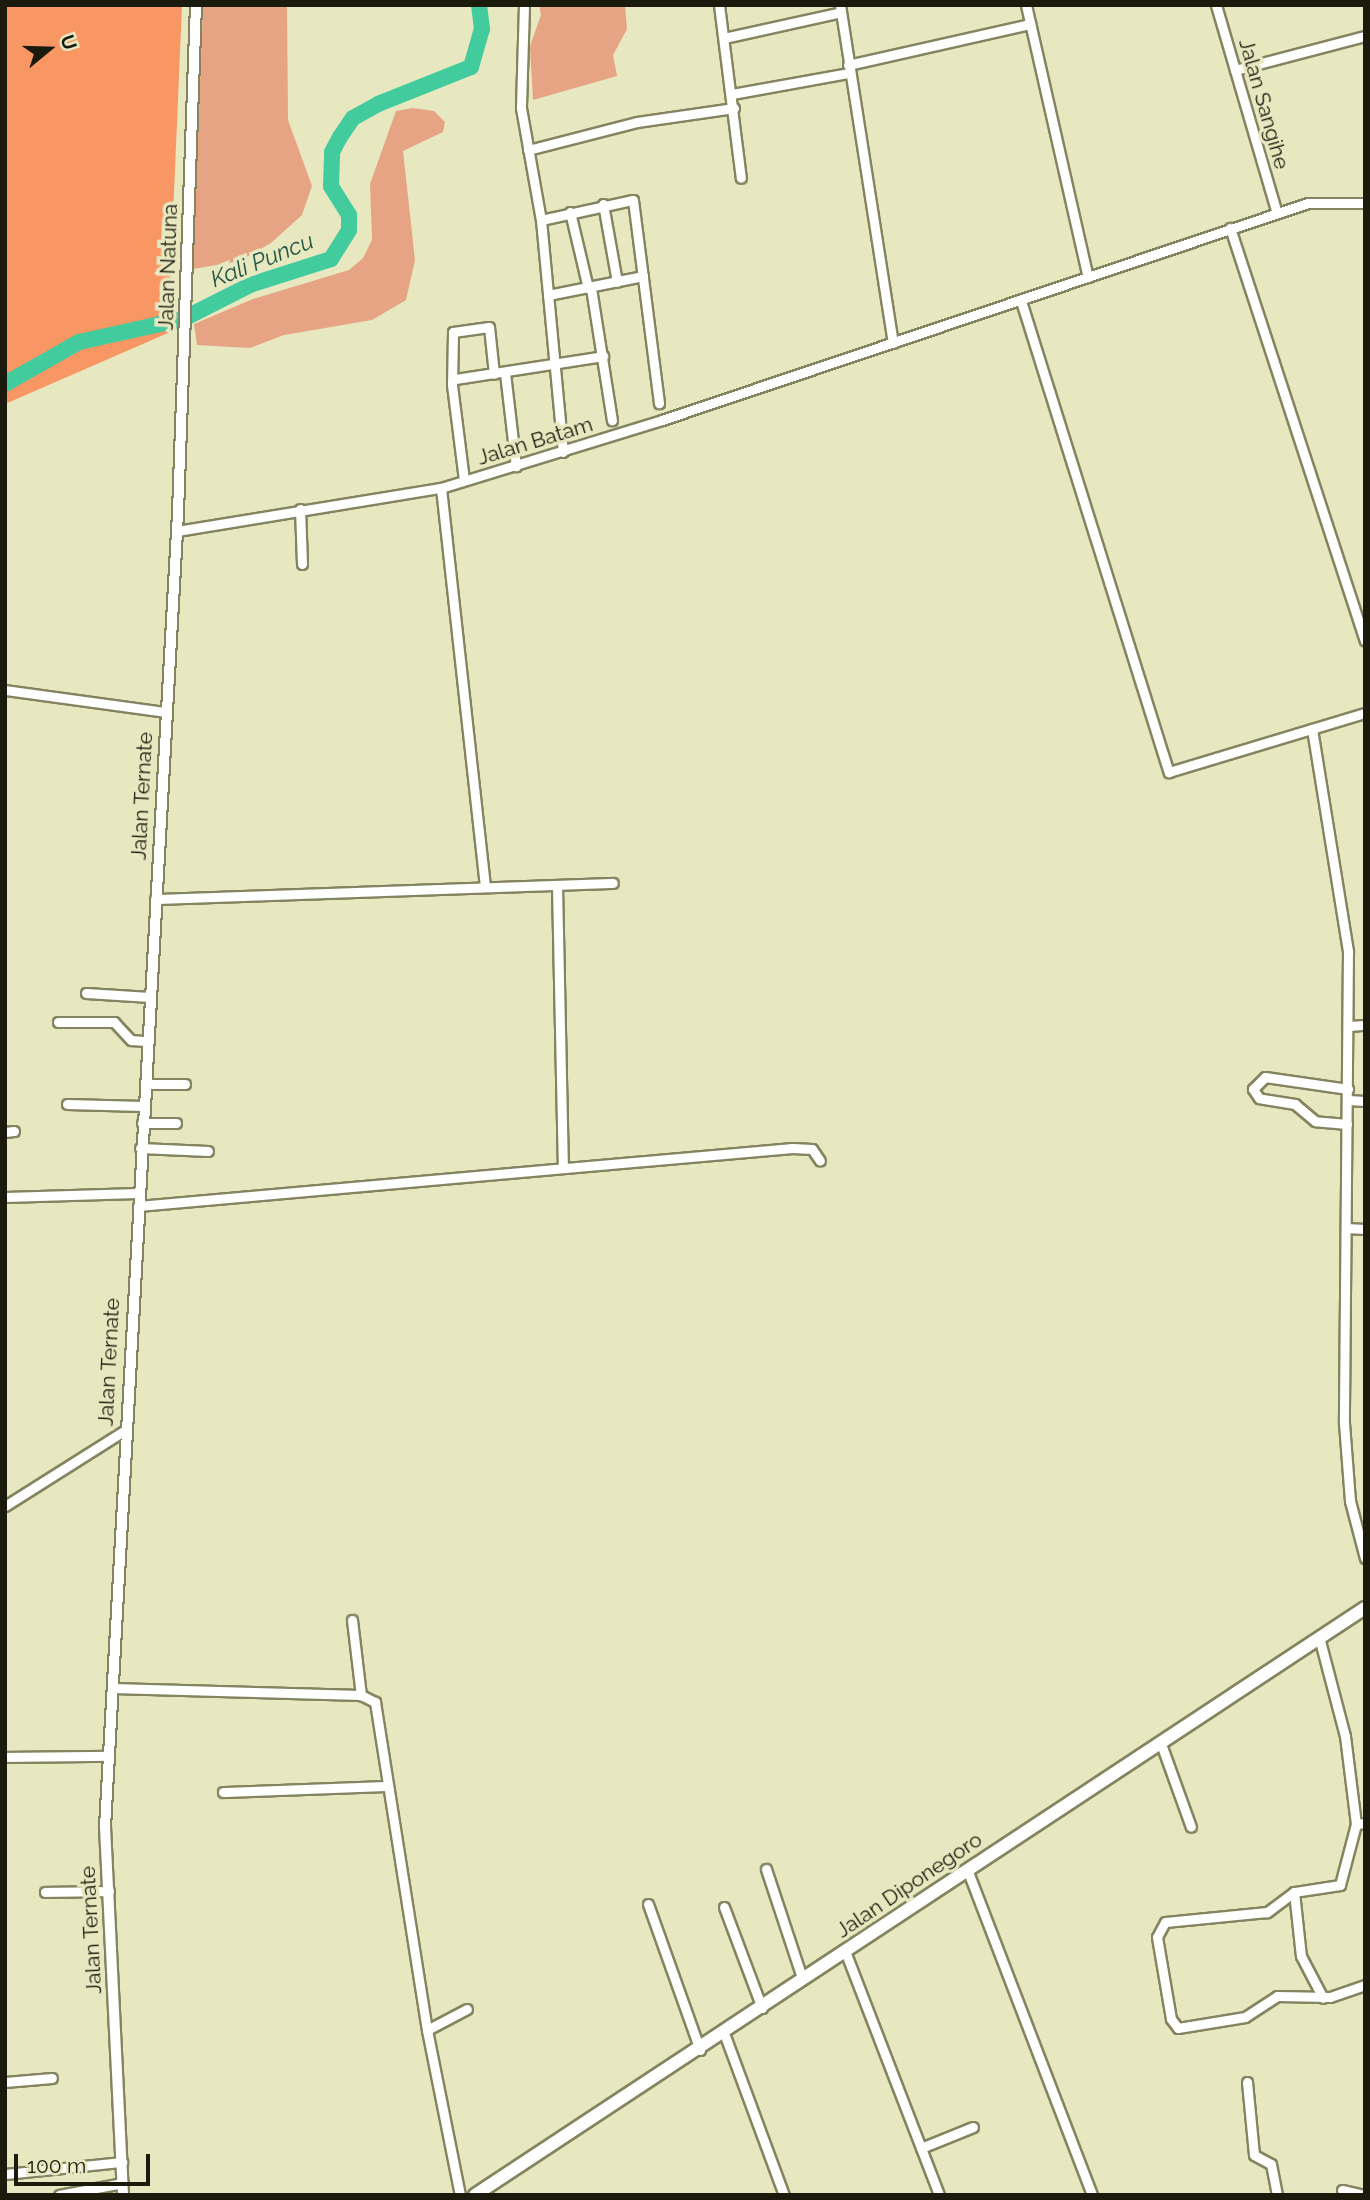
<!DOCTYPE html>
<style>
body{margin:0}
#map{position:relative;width:1370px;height:2200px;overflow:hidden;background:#e7e7c0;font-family:Raleway,sans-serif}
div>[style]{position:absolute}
.green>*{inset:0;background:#e7a484}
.forest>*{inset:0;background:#f89664}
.river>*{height:16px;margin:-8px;padding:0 8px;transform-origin:8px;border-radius:8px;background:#42cc9e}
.roads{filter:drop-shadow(2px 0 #848460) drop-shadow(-2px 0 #848460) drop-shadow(0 2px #848460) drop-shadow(0 -2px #848460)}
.minor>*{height:9px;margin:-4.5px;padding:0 4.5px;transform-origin:4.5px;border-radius:4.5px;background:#fff}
.tertiary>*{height:10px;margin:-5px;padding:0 5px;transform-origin:5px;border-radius:5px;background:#fff}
.secondary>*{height:12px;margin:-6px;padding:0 6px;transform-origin:6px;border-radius:6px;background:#fff}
span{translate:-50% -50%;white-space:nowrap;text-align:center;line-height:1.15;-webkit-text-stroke:7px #e7e7c0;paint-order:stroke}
.street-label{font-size:21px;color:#1b1b0d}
.water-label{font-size:23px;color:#1f5542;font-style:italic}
.frame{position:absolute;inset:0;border:7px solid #1b1b0d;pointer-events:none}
.north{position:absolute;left:14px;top:14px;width:70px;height:70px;-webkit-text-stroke:5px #e7e7c0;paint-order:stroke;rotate:71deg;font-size:19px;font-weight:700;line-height:28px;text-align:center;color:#1b1b0d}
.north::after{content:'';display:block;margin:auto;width:24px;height:32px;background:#1b1b0d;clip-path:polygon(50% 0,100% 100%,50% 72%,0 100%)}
.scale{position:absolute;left:14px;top:2154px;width:136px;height:32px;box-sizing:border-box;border:4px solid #1b1b0d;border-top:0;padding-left:9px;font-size:21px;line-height:24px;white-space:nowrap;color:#1b1b0d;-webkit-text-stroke:5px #e7e7c0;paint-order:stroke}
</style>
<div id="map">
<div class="green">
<i style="clip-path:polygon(203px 5px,287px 5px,288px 120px,312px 186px,302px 215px,271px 243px,240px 261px,193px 269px)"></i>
<i style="clip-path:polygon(539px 5px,625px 5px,627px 29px,613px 55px,617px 76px,533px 100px,530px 46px,541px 15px)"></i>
<i style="clip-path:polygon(413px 108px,434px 111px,445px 122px,443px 132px,403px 151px,415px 260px,406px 300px,372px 320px,284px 335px,250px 348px,197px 345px,194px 324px,253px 299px,349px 270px,363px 258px,372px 240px,370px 184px,396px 111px)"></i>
</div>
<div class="forest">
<i style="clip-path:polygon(5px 5px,182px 5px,168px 333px,5px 404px)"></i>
</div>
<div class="river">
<i style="left:5px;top:384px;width:85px;rotate:-29.6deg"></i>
<i style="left:79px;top:342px;width:107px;rotate:-12.5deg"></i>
<i style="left:183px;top:319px;width:75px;rotate:-26.9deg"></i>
<i style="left:250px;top:285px;width:85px;rotate:-17.8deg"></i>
<i style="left:331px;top:259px;width:34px;rotate:-58deg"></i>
<i style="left:349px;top:230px;width:15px;rotate:-90deg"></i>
<i style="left:349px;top:215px;width:34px;rotate:-122deg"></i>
<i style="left:331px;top:186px;width:34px;rotate:-88deg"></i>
<i style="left:332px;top:152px;width:17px;rotate:-62deg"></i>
<i style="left:340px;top:137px;width:23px;rotate:-56deg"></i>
<i style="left:353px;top:118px;width:29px;rotate:-29deg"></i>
<i style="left:378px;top:104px;width:100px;rotate:-21.7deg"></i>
<i style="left:471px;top:67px;width:40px;rotate:-74deg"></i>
<i style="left:482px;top:29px;width:24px;rotate:-97deg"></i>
</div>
<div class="roads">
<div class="minor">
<i style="left:524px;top:5px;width:103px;rotate:91.7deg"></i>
<i style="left:521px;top:108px;width:114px;rotate:79.9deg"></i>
<i style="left:541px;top:220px;width:233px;rotate:84.6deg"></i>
<i style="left:719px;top:5px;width:174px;rotate:82.8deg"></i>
<i style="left:840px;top:5px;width:342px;rotate:81.1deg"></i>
<i style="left:1026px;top:5px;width:279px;rotate:77.2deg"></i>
<i style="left:1216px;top:5px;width:217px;rotate:73.7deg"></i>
<i style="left:724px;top:38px;width:120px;rotate:-12.5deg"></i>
<i style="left:848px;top:65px;width:187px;rotate:-12.7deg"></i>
<i style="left:1235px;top:70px;width:134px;rotate:-14.7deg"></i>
<i style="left:732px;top:94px;width:119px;rotate:-10.2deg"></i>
<i style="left:528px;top:150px;width:113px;rotate:-14.4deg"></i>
<i style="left:637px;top:122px;width:98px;rotate:-8.2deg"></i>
<i style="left:603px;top:204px;width:79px;rotate:79.8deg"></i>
<i style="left:570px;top:212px;width:78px;rotate:76.7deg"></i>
<i style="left:541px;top:220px;width:94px;rotate:-12.3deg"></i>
<i style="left:633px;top:200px;width:205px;rotate:82.7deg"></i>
<i style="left:1230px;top:228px;width:434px;rotate:71.9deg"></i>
<i style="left:591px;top:288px;width:134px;rotate:81deg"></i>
<i style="left:548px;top:295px;width:97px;rotate:-11.3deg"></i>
<i style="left:1021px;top:301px;width:494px;rotate:72.6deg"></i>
<i style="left:1169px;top:772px;width:205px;rotate:-16.8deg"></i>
<i style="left:505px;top:373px;width:94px;rotate:83.3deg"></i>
<i style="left:455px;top:379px;width:150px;rotate:-8.8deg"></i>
<i style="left:464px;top:480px;width:96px;rotate:-97.2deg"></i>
<i style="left:452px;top:385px;width:53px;rotate:-88.9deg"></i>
<i style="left:453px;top:332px;width:36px;rotate:-8deg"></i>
<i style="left:489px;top:327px;width:47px;rotate:83.9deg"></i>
<i style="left:441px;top:488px;width:400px;rotate:83.7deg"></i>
<i style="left:300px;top:509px;width:55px;rotate:87.9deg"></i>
<i style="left:177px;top:531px;width:267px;rotate:-9.3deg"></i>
<i style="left:441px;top:488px;width:231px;rotate:-17.1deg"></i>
<i style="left:662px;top:420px;width:681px;rotate:-18.57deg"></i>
<i style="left:1308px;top:203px;width:57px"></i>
<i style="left:5px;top:690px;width:162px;rotate:7.8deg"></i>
<i style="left:1312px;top:729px;width:225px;rotate:80.8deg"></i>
<i style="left:1348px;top:951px;width:472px;rotate:90.5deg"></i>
<i style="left:1344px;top:1423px;width:78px;rotate:85.6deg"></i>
<i style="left:1350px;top:1501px;width:59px;rotate:75.3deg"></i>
<i style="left:557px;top:886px;width:282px;rotate:88.8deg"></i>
<i style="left:155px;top:899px;width:458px;rotate:-2deg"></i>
<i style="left:86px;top:993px;width:64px;rotate:3.6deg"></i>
<i style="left:58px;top:1022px;width:56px"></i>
<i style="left:114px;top:1022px;width:25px;rotate:47deg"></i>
<i style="left:131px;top:1040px;width:16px;rotate:4deg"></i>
<i style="left:1349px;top:1026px;width:16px;rotate:-4deg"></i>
<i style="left:145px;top:1084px;width:40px"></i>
<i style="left:1348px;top:1100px;width:17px;rotate:3deg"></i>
<i style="left:67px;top:1104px;width:76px;rotate:1.5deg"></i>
<i style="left:142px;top:1123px;width:34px"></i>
<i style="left:1347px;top:1124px;width:32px;rotate:-175deg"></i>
<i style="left:1315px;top:1121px;width:26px;rotate:-140deg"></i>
<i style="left:1295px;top:1104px;width:36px;rotate:-171deg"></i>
<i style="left:1259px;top:1098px;width:11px;rotate:-124deg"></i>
<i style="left:1253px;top:1089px;width:17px;rotate:-45deg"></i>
<i style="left:1265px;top:1077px;width:84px;rotate:8.2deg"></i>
<i style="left:5px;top:1132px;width:9px;rotate:-6deg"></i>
<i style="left:140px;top:1148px;width:68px;rotate:2.5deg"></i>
<i style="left:5px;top:1197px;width:133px;rotate:-1.7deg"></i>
<i style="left:138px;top:1206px;width:657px;rotate:-5.07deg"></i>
<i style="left:792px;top:1148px;width:20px;rotate:3deg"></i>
<i style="left:812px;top:1149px;width:14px;rotate:56deg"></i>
<i style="left:1346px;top:1228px;width:19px;rotate:3deg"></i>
<i style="left:5px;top:1506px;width:142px;rotate:-32.3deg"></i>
<i style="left:352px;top:1620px;width:76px;rotate:83.2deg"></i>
<i style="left:1319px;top:1637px;width:102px;rotate:75.3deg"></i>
<i style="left:1345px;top:1736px;width:89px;rotate:82.9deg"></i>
<i style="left:1356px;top:1824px;width:9px;rotate:-6deg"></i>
<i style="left:112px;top:1688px;width:249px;rotate:1.6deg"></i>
<i style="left:361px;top:1695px;width:16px;rotate:27deg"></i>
<i style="left:375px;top:1702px;width:332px;rotate:81deg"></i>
<i style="left:427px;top:2030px;width:168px;rotate:78.7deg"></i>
<i style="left:1160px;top:1741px;width:91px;rotate:70.2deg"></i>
<i style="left:5px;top:1757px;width:104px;rotate:-0.6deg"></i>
<i style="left:223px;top:1792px;width:165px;rotate:-2.1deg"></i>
<i style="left:1356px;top:1824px;width:63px;rotate:104.7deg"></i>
<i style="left:1340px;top:1885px;width:47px;rotate:171.3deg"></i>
<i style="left:1294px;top:1892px;width:34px;rotate:143deg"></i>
<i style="left:1267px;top:1912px;width:102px;rotate:174.4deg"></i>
<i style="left:1165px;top:1922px;width:17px;rotate:118deg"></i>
<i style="left:1157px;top:1937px;width:83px;rotate:80.3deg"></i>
<i style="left:1171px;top:2019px;width:11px;rotate:52deg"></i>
<i style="left:1178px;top:2028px;width:68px;rotate:-9.3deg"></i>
<i style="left:1245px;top:2017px;width:38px;rotate:-33deg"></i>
<i style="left:1277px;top:1996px;width:53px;rotate:1.1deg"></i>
<i style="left:1330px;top:1997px;width:37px;rotate:-19deg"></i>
<i style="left:766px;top:1869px;width:115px;rotate:71.7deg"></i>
<i style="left:967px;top:1869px;width:349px;rotate:69deg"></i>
<i style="left:45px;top:1892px;width:64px;rotate:-0.9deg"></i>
<i style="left:1294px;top:1892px;width:64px;rotate:83.8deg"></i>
<i style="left:1301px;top:1956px;width:47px;rotate:62.4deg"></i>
<i style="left:648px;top:1904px;width:155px;rotate:70.4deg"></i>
<i style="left:724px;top:1907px;width:108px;rotate:69.4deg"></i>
<i style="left:845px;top:1951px;width:261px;rotate:68.9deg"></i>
<i style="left:427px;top:2030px;width:45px;rotate:-27.7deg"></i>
<i style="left:724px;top:2033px;width:173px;rotate:69.7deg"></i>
<i style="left:5px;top:2082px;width:47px;rotate:-4.9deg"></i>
<i style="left:1247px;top:2082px;width:73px;rotate:84.5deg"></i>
<i style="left:1254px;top:2155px;width:19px;rotate:28deg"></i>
<i style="left:1271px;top:2164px;width:32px;rotate:79deg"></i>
<i style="left:921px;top:2148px;width:56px;rotate:-22deg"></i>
<i style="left:5px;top:2174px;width:118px;rotate:-5.9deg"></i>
<i style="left:1342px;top:2190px;width:22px;rotate:13deg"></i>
<i style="left:59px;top:2195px;width:65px;rotate:-10.6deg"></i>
</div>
<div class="tertiary">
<i style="left:123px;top:2195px;width:368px;rotate:-92.8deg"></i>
<i style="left:105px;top:1827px;width:1317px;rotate:-86.82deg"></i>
<i style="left:178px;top:512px;width:507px;rotate:-87.97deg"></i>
</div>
<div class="secondary">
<i style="left:475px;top:2195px;width:1066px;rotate:-33.41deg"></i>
</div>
</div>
<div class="street-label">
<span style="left:1264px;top:104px;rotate:74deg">Jalan Sangihe</span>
<span style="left:168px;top:267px;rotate:-88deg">Jalan Natuna</span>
<span style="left:535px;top:441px;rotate:-17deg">Jalan Batam</span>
<span style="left:142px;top:796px;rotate:-87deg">Jalan Ternate</span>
<span style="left:109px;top:1362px;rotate:-87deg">Jalan Ternate</span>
<span style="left:909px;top:1885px;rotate:-34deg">Jalan Diponegoro</span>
<span style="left:91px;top:1930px;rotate:-93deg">Jalan Ternate</span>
</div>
<div class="water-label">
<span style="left:262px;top:260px;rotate:-22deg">Kali Puncu</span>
</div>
<div class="frame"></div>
<div class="north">U</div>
<div class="scale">100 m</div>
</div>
